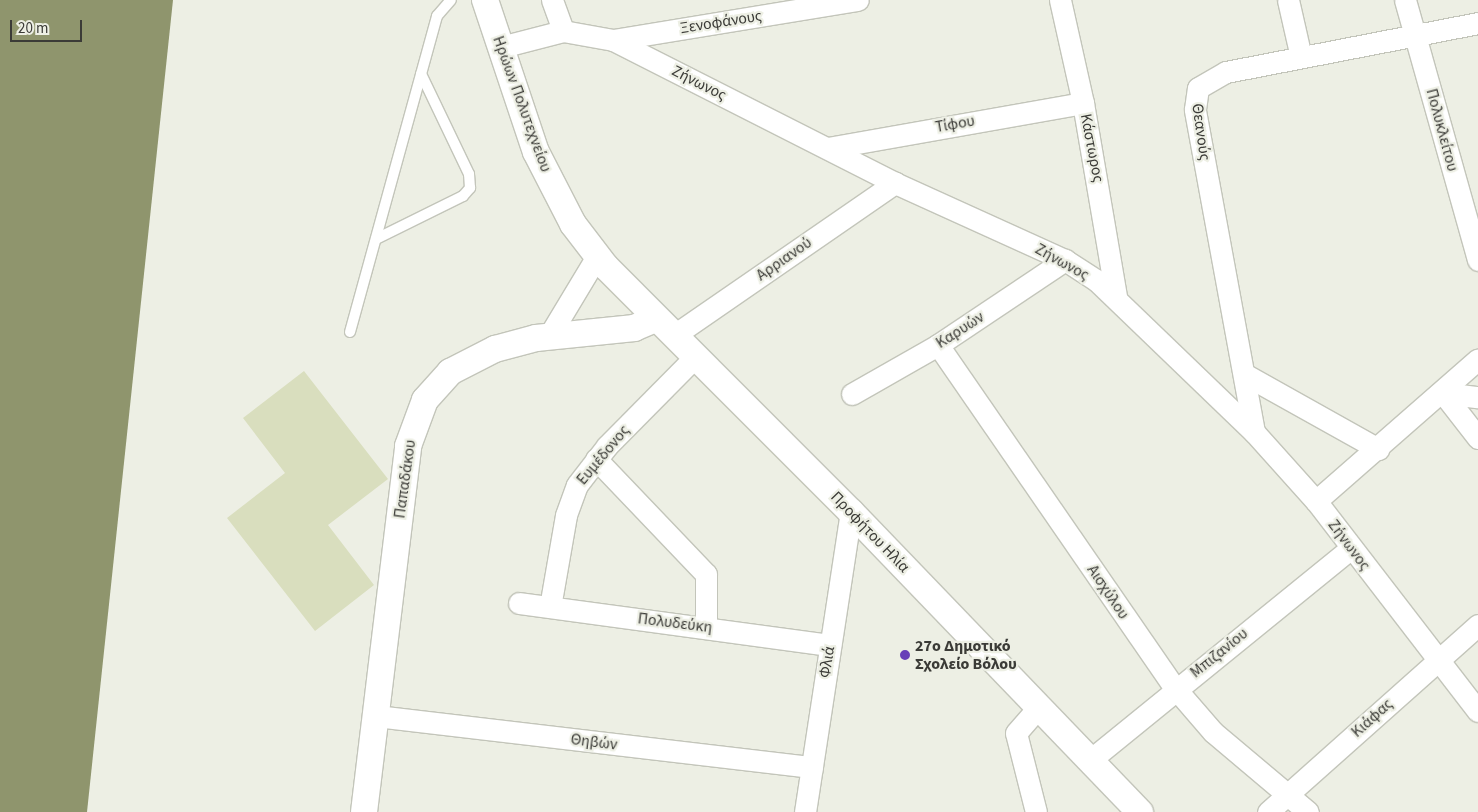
<!DOCTYPE html>
<meta charset="utf-8">
<style>
body{margin:0}
#map{position:relative;width:1478px;height:812px;overflow:hidden;background:#edefe4;font-family:"Source Sans 3",sans-serif}
div>[style]{position:absolute}
.green>*{inset:0;background:#d9debe}
.water>*{inset:0;background:#8f956d}
.roads{filter:drop-shadow(1px 0 #c3c5ba) drop-shadow(-1px 0 #c3c5ba) drop-shadow(0 1px #c3c5ba) drop-shadow(0 -1px #c3c5ba)}
.service>*{height:10px;margin:-5px;padding:0 5px;transform-origin:5px;border-radius:5px;background:#fff}
.minor>*{height:21px;margin:-10.5px;padding:0 10.5px;transform-origin:10.5px;border-radius:10.5px;background:#fff}
.tertiary>*{height:26px;margin:-13px;padding:0 13px;transform-origin:13px;border-radius:13px;background:#fff}
.dots>*{width:14px;height:14px;translate:-50% -50%;box-sizing:border-box;border:2px solid #edefe4;border-radius:50%}
span{translate:-50% -50%;white-space:nowrap;text-align:center;line-height:1.15;-webkit-text-stroke:4.5px #edefe4;paint-order:stroke}
.street-label{font-size:16px;color:#3b3b37}
.poi-label{font-size:16px;color:#3b3b37;font-weight:700}
.left{translate:0 -50%;text-align:left}
.scale{position:absolute;left:10px;top:20px;width:72px;height:22px;box-sizing:border-box;border:2px solid #3b3b37;border-top:0;padding-left:6px;font-size:15px;line-height:18px;white-space:nowrap;color:#3b3b37;-webkit-text-stroke:4px #edefe4;paint-order:stroke}
</style>
<div id="map">
<div class="green">
<i style="clip-path:polygon(304px 371px,388px 479px,328px 525px,374px 585px,315px 631px,227px 518px,285px 473px,243px 418px)"></i>
</div>
<div class="water">
<i style="clip-path:polygon(0 0,173px 0,87px 812px,0 812px)"></i>
</div>
<div class="roads">
<div class="service">
<i style="left:376px;top:239px;width:97px;rotate:-26.3deg"></i>
<i style="left:463px;top:196px;width:11px;rotate:-49deg"></i>
<i style="left:470px;top:188px;width:14px;rotate:-94deg"></i>
<i style="left:469px;top:174px;width:111px;rotate:-115.6deg"></i>
<i style="left:350px;top:332px;width:328px;rotate:-74.6deg"></i>
<i style="left:437px;top:16px;width:21px;rotate:-49deg"></i>
</div>
<div class="minor">
<i style="left:552px;top:0;width:33px;rotate:70deg"></i>
<i style="left:1060px;top:0;width:106px;rotate:77.4deg"></i>
<i style="left:1083px;top:103px;width:197px;rotate:80.3deg"></i>
<i style="left:1288px;top:0;width:58px;rotate:77.2deg"></i>
<i style="left:1405px;top:0;width:270px;rotate:74.3deg"></i>
<i style="left:613px;top:40px;width:248px;rotate:-9.3deg"></i>
<i style="left:501px;top:47px;width:64px;rotate:-14.5deg"></i>
<i style="left:563px;top:31px;width:51px;rotate:10.2deg"></i>
<i style="left:613px;top:40px;width:316px;rotate:26.9deg"></i>
<i style="left:895px;top:183px;width:187px;rotate:24.4deg"></i>
<i style="left:1065px;top:260px;width:37px;rotate:33deg"></i>
<i style="left:1096px;top:280px;width:219px;rotate:43.9deg"></i>
<i style="left:1254px;top:432px;width:93px;rotate:48.1deg"></i>
<i style="left:1316px;top:501px;width:265px;rotate:52.4deg"></i>
<i style="left:828px;top:148px;width:259px;rotate:-10deg"></i>
<i style="left:549px;top:336px;width:93px;rotate:-59deg"></i>
<i style="left:673px;top:336px;width:270px;rotate:-34.6deg"></i>
<i style="left:938px;top:345px;width:417px;rotate:55.4deg"></i>
<i style="left:1175px;top:688px;width:58px;rotate:49.2deg"></i>
<i style="left:1213px;top:732px;width:124px;rotate:40.1deg"></i>
<i style="left:1244px;top:374px;width:154px;rotate:29.2deg"></i>
<i style="left:1443px;top:393px;width:57px;rotate:52.1deg"></i>
<i style="left:1443px;top:393px;width:35px;rotate:7deg"></i>
<i style="left:852px;top:394px;width:99px;rotate:-29.7deg"></i>
<i style="left:938px;top:345px;width:153px;rotate:-33.8deg"></i>
<i style="left:1254px;top:432px;width:328px;rotate:-100.4deg"></i>
<i style="left:1195px;top:109px;width:21px;rotate:-82deg"></i>
<i style="left:1198px;top:88px;width:32px;rotate:-30deg"></i>
<i style="left:1226px;top:72px;width:257px;rotate:-11deg"></i>
<i style="left:596px;top:459px;width:159px;rotate:46.3deg"></i>
<i style="left:706px;top:574px;width:52px;rotate:90deg"></i>
<i style="left:1316px;top:501px;width:215px;rotate:-41.2deg"></i>
<i style="left:519px;top:603px;width:314px;rotate:7.7deg"></i>
<i style="left:550px;top:607px;width:93px;rotate:-80.1deg"></i>
<i style="left:566px;top:515px;width:32px;rotate:-70deg"></i>
<i style="left:577px;top:485px;width:49px;rotate:-52.4deg"></i>
<i style="left:607px;top:446px;width:125px;rotate:-45.3deg"></i>
<i style="left:376px;top:716px;width:439px;rotate:6.7deg"></i>
<i style="left:1089px;top:761px;width:338px;rotate:-39.1deg"></i>
<i style="left:805px;top:812px;width:304px;rotate:-81.3deg"></i>
<i style="left:1036px;top:812px;width:81px;rotate:-104.2deg"></i>
<i style="left:1016px;top:733px;width:33px;rotate:-49deg"></i>
<i style="left:1268px;top:812px;width:281px;rotate:-41.7deg"></i>
</div>
<div class="tertiary">
<i style="left:485px;top:0;width:160px;rotate:71.5deg"></i>
<i style="left:536px;top:152px;width:81px;rotate:62.8deg"></i>
<i style="left:573px;top:224px;width:54px;rotate:52.5deg"></i>
<i style="left:606px;top:267px;width:346px;rotate:45deg"></i>
<i style="left:851px;top:512px;width:417px;rotate:46.1deg"></i>
<i style="left:364px;top:812px;width:369px;rotate:-83.1deg"></i>
<i style="left:408px;top:446px;width:49px;rotate:-69.7deg"></i>
<i style="left:425px;top:400px;width:38px;rotate:-48deg"></i>
<i style="left:450px;top:372px;width:51px;rotate:-27.1deg"></i>
<i style="left:495px;top:349px;width:42px;rotate:-15deg"></i>
<i style="left:536px;top:338px;width:99px;rotate:-5.8deg"></i>
<i style="left:634px;top:328px;width:23px;rotate:-23deg"></i>
</div>
</div>
<div class="dots">
<i style="left:905px;top:655px;background:#683fb7"></i>
</div>
<div class="street-label">
<span style="left:721px;top:22px;rotate:-9deg">Ξενοφάνους</span>
<span style="left:699px;top:83px;rotate:27deg">Ζήνωνος</span>
<span style="left:522px;top:104px;rotate:70deg">Ηρώων Πολυτεχνείου</span>
<span style="left:955px;top:124px;rotate:-10deg">Τίφου</span>
<span style="left:1442px;top:130px;rotate:75deg">Πολυκλείτου</span>
<span style="left:1201px;top:132px;rotate:82deg">Θεανούς</span>
<span style="left:1092px;top:148px;rotate:79deg">Κάστωρος</span>
<span style="left:784px;top:259px;rotate:-35deg">Αρριανού</span>
<span style="left:1062px;top:262px;rotate:29deg">Ζήνωνος</span>
<span style="left:960px;top:330px;rotate:-33deg">Καρυών</span>
<span style="left:603px;top:455px;rotate:-50deg">Ευμέδονος</span>
<span style="left:405px;top:479px;rotate:-82deg">Παπαδάκου</span>
<span style="left:870px;top:532px;rotate:46deg">Προφήτου Ηλία</span>
<span style="left:1349px;top:545px;rotate:53deg">Ζήνωνος</span>
<span style="left:1108px;top:592px;rotate:56deg">Αισχύλου</span>
<span style="left:675px;top:623px;rotate:7deg">Πολυδεύκη</span>
<span style="left:1219px;top:653px;rotate:-39deg">Μπιζανίου</span>
<span style="left:827px;top:662px;rotate:-81deg">Φλιά</span>
<span style="left:1372px;top:718px;rotate:-42deg">Κιάφας</span>
<span style="left:594px;top:742px;rotate:7deg">Θηβών</span>
</div>
<div class="poi-label">
<span class="left" style="left:915px;top:655px">27ο Δημοτικό<br>Σχολείο Βόλου</span>
</div>
<div class="scale">20 m</div>
</div>
